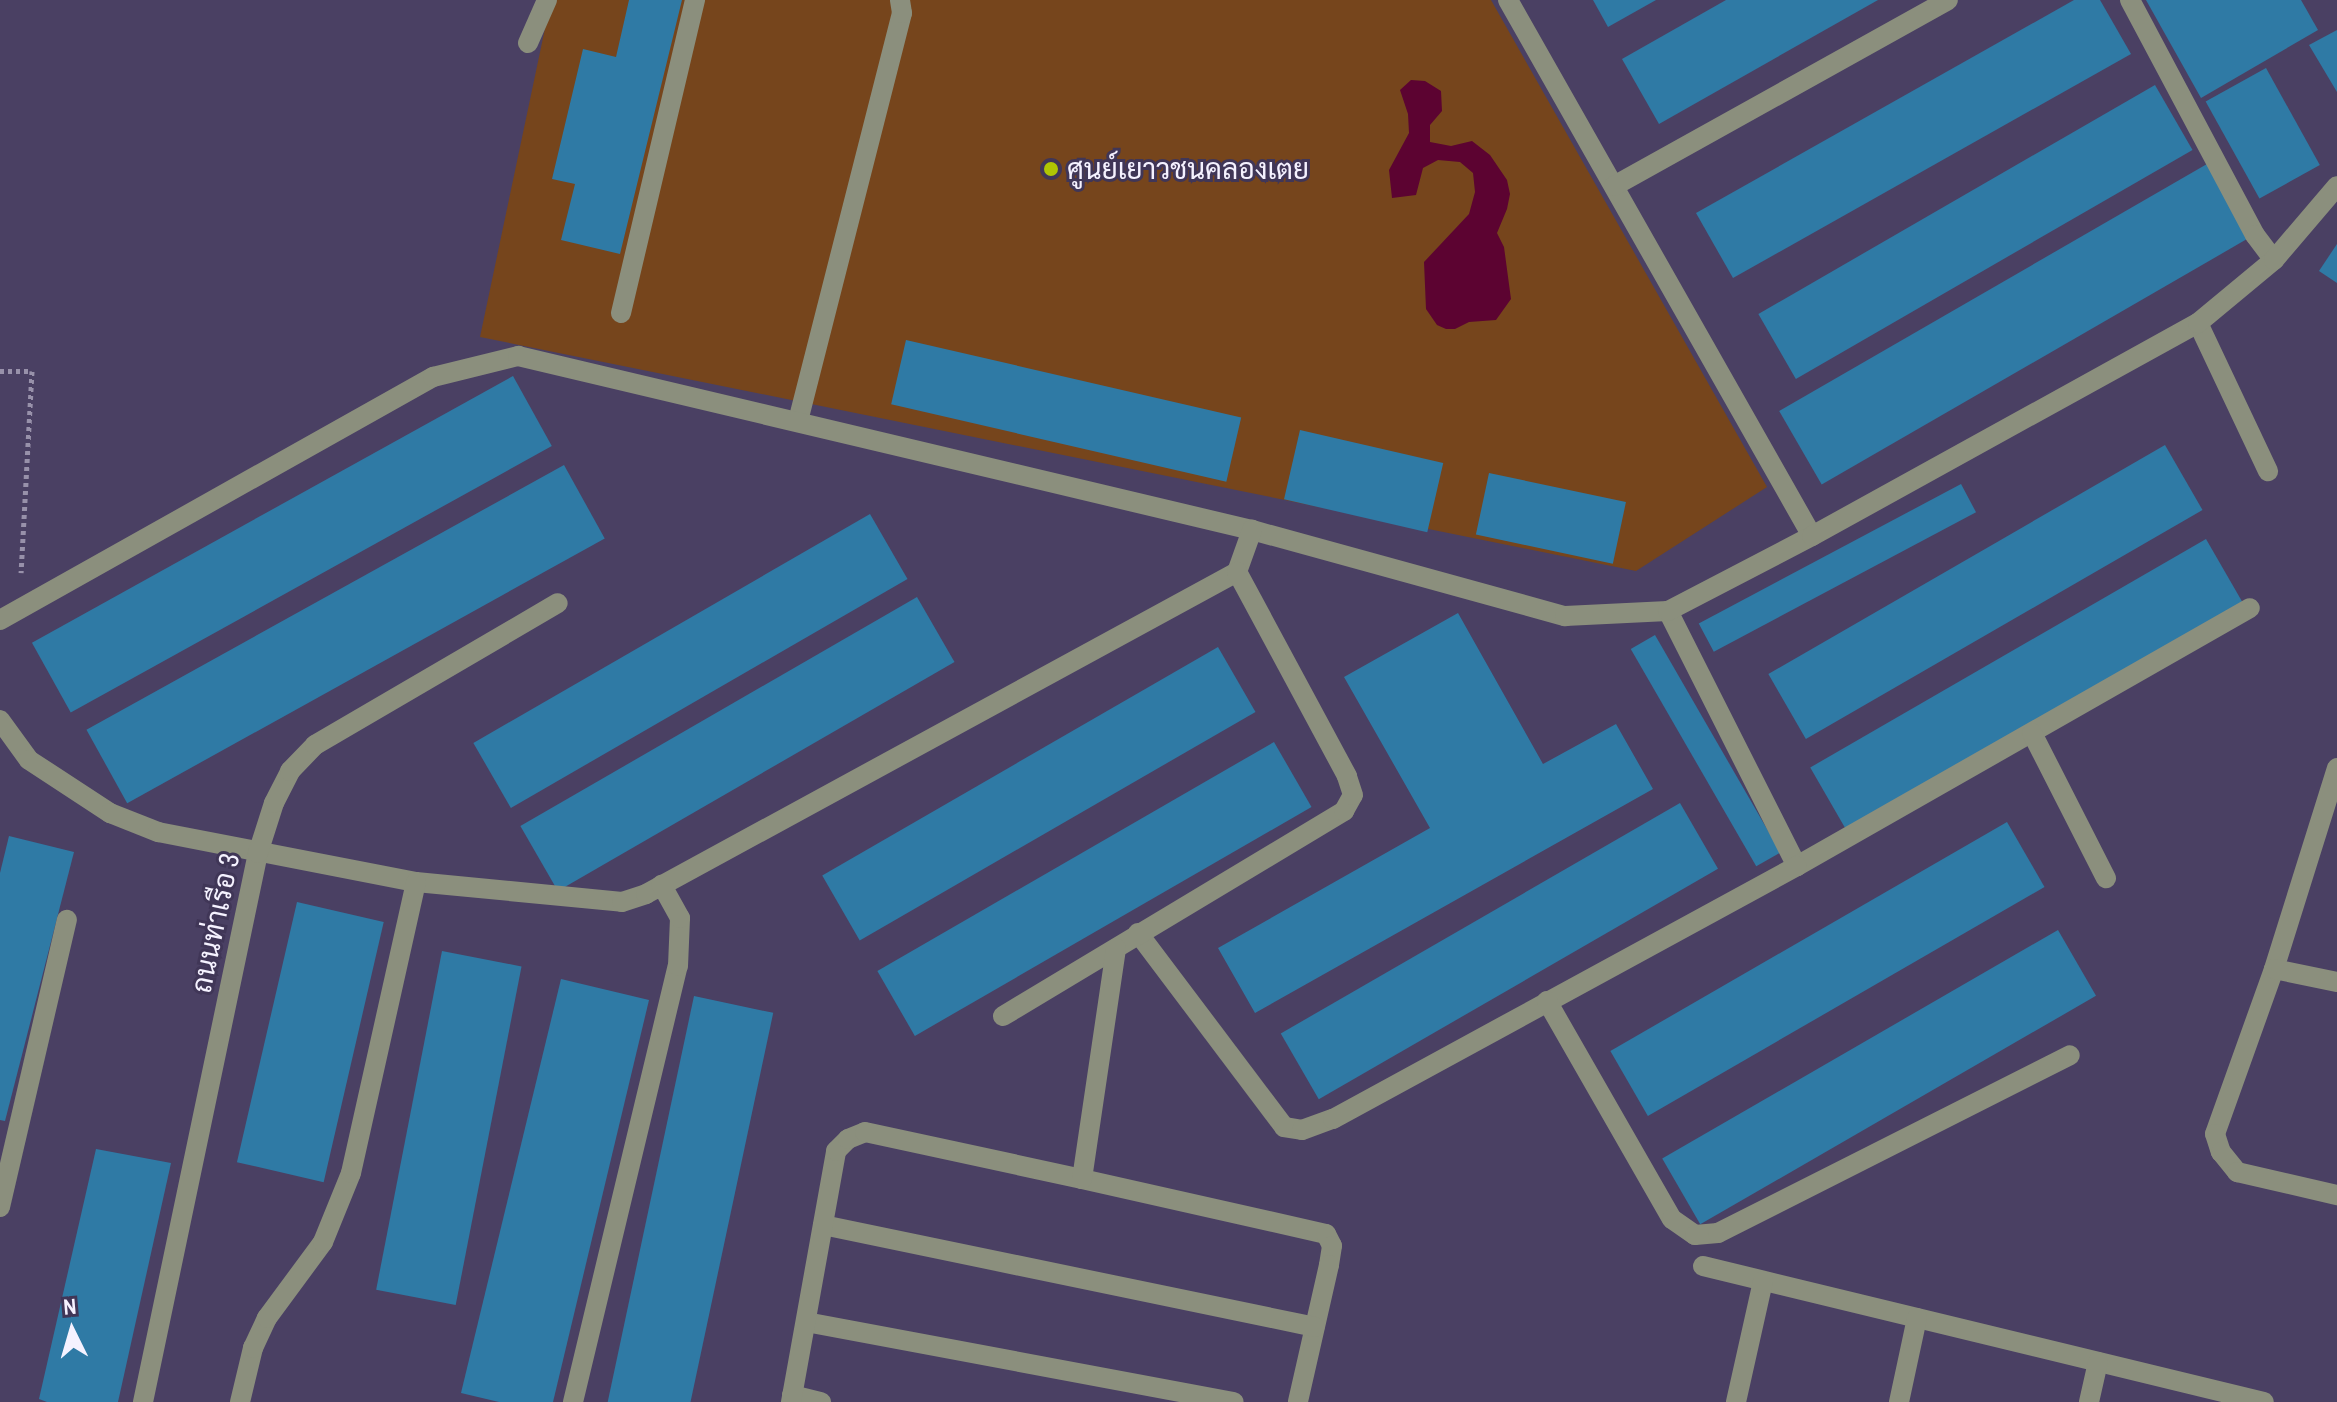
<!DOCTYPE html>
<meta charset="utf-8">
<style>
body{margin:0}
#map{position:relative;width:2337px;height:1402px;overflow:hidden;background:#4a4063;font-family:"Archivo Narrow",Sarabun,sans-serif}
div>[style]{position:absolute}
.green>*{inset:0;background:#76451c}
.water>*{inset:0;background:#5c0331}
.building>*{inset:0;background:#2f7aa5;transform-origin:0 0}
.path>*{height:5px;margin-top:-2.5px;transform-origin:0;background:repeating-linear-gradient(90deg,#9891aa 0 4px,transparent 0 8px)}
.minor>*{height:20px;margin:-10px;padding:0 10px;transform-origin:10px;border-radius:10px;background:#8b8f7d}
.dots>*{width:22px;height:22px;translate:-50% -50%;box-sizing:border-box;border:4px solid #403657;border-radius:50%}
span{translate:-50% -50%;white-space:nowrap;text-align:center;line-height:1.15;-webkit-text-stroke:6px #403657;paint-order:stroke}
.poi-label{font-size:28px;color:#f5f2ff}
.left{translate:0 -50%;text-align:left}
.street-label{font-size:28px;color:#f5f2ff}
.north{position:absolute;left:32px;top:1290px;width:80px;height:80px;-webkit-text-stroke:6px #403657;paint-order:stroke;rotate:355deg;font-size:22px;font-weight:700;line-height:32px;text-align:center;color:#f5f2ff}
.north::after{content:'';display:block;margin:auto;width:28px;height:36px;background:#f5f2ff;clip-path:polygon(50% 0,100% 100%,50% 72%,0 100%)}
</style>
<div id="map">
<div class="green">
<i style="clip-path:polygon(551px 0,1491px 0,1767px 487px,1636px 571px,480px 337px)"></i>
</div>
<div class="water">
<i style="clip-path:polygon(1411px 80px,1425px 81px,1441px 91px,1442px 111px,1430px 125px,1430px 142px,1451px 146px,1472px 141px,1490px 155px,1507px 180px,1510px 194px,1507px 209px,1497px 233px,1504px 247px,1511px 299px,1496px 320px,1469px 322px,1455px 329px,1446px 329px,1437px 325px,1426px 309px,1424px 262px,1469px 214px,1475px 192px,1473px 173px,1460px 162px,1438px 160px,1423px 168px,1416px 195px,1392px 198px,1389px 170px,1409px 133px,1408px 114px,1400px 90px)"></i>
</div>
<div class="building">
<i style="clip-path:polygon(629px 0,682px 0,620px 254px,561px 240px,575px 184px,552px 179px,583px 49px,616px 57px)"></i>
<i style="clip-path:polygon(1593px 0,1656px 0,1608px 27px)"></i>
<i style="clip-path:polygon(1726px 0,1878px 0,1659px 124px,1622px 59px)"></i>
<i style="clip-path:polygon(2074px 0,2100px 0,2131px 54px,1733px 278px,1696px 213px)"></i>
<i style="clip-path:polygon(2146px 0,2301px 0,2318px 30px,2201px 98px)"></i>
<i style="clip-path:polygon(2337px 30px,2337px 92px,2309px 45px)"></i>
<i style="left:2266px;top:68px;width:111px;height:69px;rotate:61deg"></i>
<i style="left:2155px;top:85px;width:75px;height:458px;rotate:60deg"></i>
<i style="left:2207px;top:164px;width:85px;height:494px;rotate:60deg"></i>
<i style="clip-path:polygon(2337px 244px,2337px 283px,2319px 271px)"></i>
<i style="left:906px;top:340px;width:344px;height:66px;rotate:13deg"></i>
<i style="left:513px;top:376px;width:80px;height:550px;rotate:61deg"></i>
<i style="left:1300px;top:430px;width:147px;height:71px;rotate:13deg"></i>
<i style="left:2165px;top:445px;width:75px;height:458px;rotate:60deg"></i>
<i style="left:564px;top:465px;width:84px;height:546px;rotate:61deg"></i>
<i style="left:1489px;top:473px;width:140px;height:63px;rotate:12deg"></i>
<i style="left:1961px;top:484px;width:32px;height:297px;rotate:62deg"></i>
<i style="left:870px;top:514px;width:75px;height:458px;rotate:60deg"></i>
<i style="left:2206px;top:539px;width:75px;height:457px;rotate:60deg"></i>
<i style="left:917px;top:597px;width:75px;height:458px;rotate:60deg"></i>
<i style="clip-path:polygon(1458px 613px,1543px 764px,1616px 724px,1653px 789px,1255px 1013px,1218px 948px,1430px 828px,1344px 677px)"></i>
<i style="left:1655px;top:635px;width:251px;height:28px;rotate:60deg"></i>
<i style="left:1218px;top:647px;width:75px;height:457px;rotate:60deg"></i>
<i style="left:1274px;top:742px;width:75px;height:458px;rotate:60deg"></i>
<i style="left:1680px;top:803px;width:76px;height:461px;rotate:60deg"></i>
<i style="left:2007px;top:822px;width:75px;height:458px;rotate:60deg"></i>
<i style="clip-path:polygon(9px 836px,74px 852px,5px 1121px,0 1120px,0 873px)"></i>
<i style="left:297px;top:902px;width:89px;height:267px;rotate:13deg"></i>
<i style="left:2058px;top:930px;width:76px;height:457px;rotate:60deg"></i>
<i style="left:442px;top:951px;width:81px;height:345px;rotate:11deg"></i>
<i style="clip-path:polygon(561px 979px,649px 1000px,553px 1402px,499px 1402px,461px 1393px)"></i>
<i style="left:694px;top:996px;width:81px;height:416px;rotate:12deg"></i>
<i style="clip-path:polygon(96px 1149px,171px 1163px,118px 1402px,47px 1402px,39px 1399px)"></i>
</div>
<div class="path">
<i style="left:0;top:371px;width:32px"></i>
<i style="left:32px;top:371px;width:202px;rotate:93.1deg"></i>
</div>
<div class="minor">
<i style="left:1508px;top:0;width:616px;rotate:60.44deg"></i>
<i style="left:2130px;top:0;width:266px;rotate:62deg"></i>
<i style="left:2255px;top:235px;width:31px;rotate:53deg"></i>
<i style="left:528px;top:43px;width:47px;rotate:-66.2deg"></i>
<i style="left:1614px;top:186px;width:382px;rotate:-29.1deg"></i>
<i style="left:621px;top:313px;width:322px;rotate:-76.7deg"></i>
<i style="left:2198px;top:323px;width:164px;rotate:64.7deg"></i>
<i style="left:798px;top:421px;width:421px;rotate:-75.7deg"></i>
<i style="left:902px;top:13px;width:13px;rotate:-99deg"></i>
<i style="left:1668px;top:611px;width:286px;rotate:63.2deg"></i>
<i style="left:1797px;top:866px;width:521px;rotate:-29.66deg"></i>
<i style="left:0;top:620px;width:497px;rotate:-29.3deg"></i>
<i style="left:433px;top:377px;width:88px;rotate:-13.9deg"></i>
<i style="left:518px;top:356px;width:754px;rotate:13.34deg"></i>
<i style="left:1252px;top:530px;width:325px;rotate:15.4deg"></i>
<i style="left:1565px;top:616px;width:103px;rotate:-2.8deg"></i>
<i style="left:1668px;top:611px;width:162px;rotate:-27.5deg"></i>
<i style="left:1812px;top:536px;width:441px;rotate:-28.9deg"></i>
<i style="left:2198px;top:323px;width:99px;rotate:-39.7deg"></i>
<i style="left:2274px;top:260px;width:97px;rotate:-49.6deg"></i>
<i style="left:0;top:720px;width:49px;rotate:54.1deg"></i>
<i style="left:29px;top:760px;width:97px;rotate:33.2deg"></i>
<i style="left:110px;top:813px;width:52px;rotate:21.6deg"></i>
<i style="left:158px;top:832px;width:263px;rotate:11deg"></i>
<i style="left:416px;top:882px;width:207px;rotate:5.5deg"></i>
<i style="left:622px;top:902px;width:25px;rotate:-18deg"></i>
<i style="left:646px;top:894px;width:673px;rotate:-28.58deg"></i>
<i style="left:1237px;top:572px;width:45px;rotate:-70.3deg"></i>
<i style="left:2032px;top:733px;width:163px;rotate:63deg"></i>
<i style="left:2337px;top:768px;width:211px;rotate:107.4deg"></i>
<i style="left:2274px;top:969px;width:175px;rotate:109.7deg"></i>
<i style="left:2215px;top:1134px;width:19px;rotate:72deg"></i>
<i style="left:2221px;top:1152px;width:26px;rotate:51deg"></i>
<i style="left:2237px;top:1172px;width:103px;rotate:13deg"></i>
<i style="left:1138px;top:933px;width:243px;rotate:53deg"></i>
<i style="left:1284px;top:1127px;width:18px;rotate:9deg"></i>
<i style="left:1302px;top:1130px;width:33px;rotate:-20deg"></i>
<i style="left:1333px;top:1119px;width:528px;rotate:-28.6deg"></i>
<i style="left:2274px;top:969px;width:64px;rotate:11.7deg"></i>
<i style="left:1547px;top:1001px;width:251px;rotate:60.2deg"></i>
<i style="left:1672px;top:1219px;width:28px;rotate:35deg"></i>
<i style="left:1695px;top:1235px;width:23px;rotate:-5deg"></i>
<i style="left:1718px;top:1233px;width:394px;rotate:-26.8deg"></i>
<i style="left:1003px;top:1016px;width:398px;rotate:-31deg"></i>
<i style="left:1344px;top:811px;width:18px;rotate:-61deg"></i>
<i style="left:1353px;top:795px;width:20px;rotate:-108deg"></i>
<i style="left:1347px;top:776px;width:232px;rotate:-118.3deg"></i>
<i style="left:1082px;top:1179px;width:250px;rotate:12.7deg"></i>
<i style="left:1326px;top:1234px;width:13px;rotate:63deg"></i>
<i style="left:1332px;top:1246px;width:19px;rotate:99deg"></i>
<i style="left:1329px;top:1265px;width:140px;rotate:102.8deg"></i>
<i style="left:0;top:1207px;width:295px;rotate:-76.9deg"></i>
<i style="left:823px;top:1225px;width:502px;rotate:11.71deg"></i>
<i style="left:1703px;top:1266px;width:577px;rotate:13.63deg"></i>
<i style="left:806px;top:1322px;width:435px;rotate:10.6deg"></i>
<i style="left:792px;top:1395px;width:30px;rotate:14deg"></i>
<i style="left:143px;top:1402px;width:561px;rotate:-78.17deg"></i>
<i style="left:258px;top:853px;width:52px;rotate:-72.3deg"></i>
<i style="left:274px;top:803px;width:36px;rotate:-63deg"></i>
<i style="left:290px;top:771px;width:36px;rotate:-46deg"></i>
<i style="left:315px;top:745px;width:281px;rotate:-30.3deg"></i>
<i style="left:240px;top:1402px;width:56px;rotate:-76.5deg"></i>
<i style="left:253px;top:1348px;width:33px;rotate:-65deg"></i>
<i style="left:267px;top:1318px;width:94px;rotate:-53.6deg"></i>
<i style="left:323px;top:1242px;width:74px;rotate:-67.9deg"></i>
<i style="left:351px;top:1173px;width:298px;rotate:-77.4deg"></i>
<i style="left:573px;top:1402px;width:448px;rotate:-76.5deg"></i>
<i style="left:678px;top:966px;width:48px;rotate:-87.6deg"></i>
<i style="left:680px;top:918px;width:38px;rotate:-119deg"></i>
<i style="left:791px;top:1402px;width:255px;rotate:-79.8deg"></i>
<i style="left:836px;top:1151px;width:17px;rotate:-45deg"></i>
<i style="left:848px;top:1139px;width:18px;rotate:-22deg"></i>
<i style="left:865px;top:1132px;width:222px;rotate:12.2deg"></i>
<i style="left:1082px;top:1179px;width:233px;rotate:-81.6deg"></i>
<i style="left:1736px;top:1402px;width:124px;rotate:-77.4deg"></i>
<i style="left:1899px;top:1402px;width:86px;rotate:-77.9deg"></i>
<i style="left:2089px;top:1402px;width:41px;rotate:-77.3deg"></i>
</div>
<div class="dots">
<i style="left:1051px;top:169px;background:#b0c503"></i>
</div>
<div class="poi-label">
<span class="left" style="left:1067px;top:169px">ศูนย์เยาวชนคลองเตย</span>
</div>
<div class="street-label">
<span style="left:215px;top:923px;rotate:-78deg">ถนนท่าเรือ 3</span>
</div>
<div class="north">N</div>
</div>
